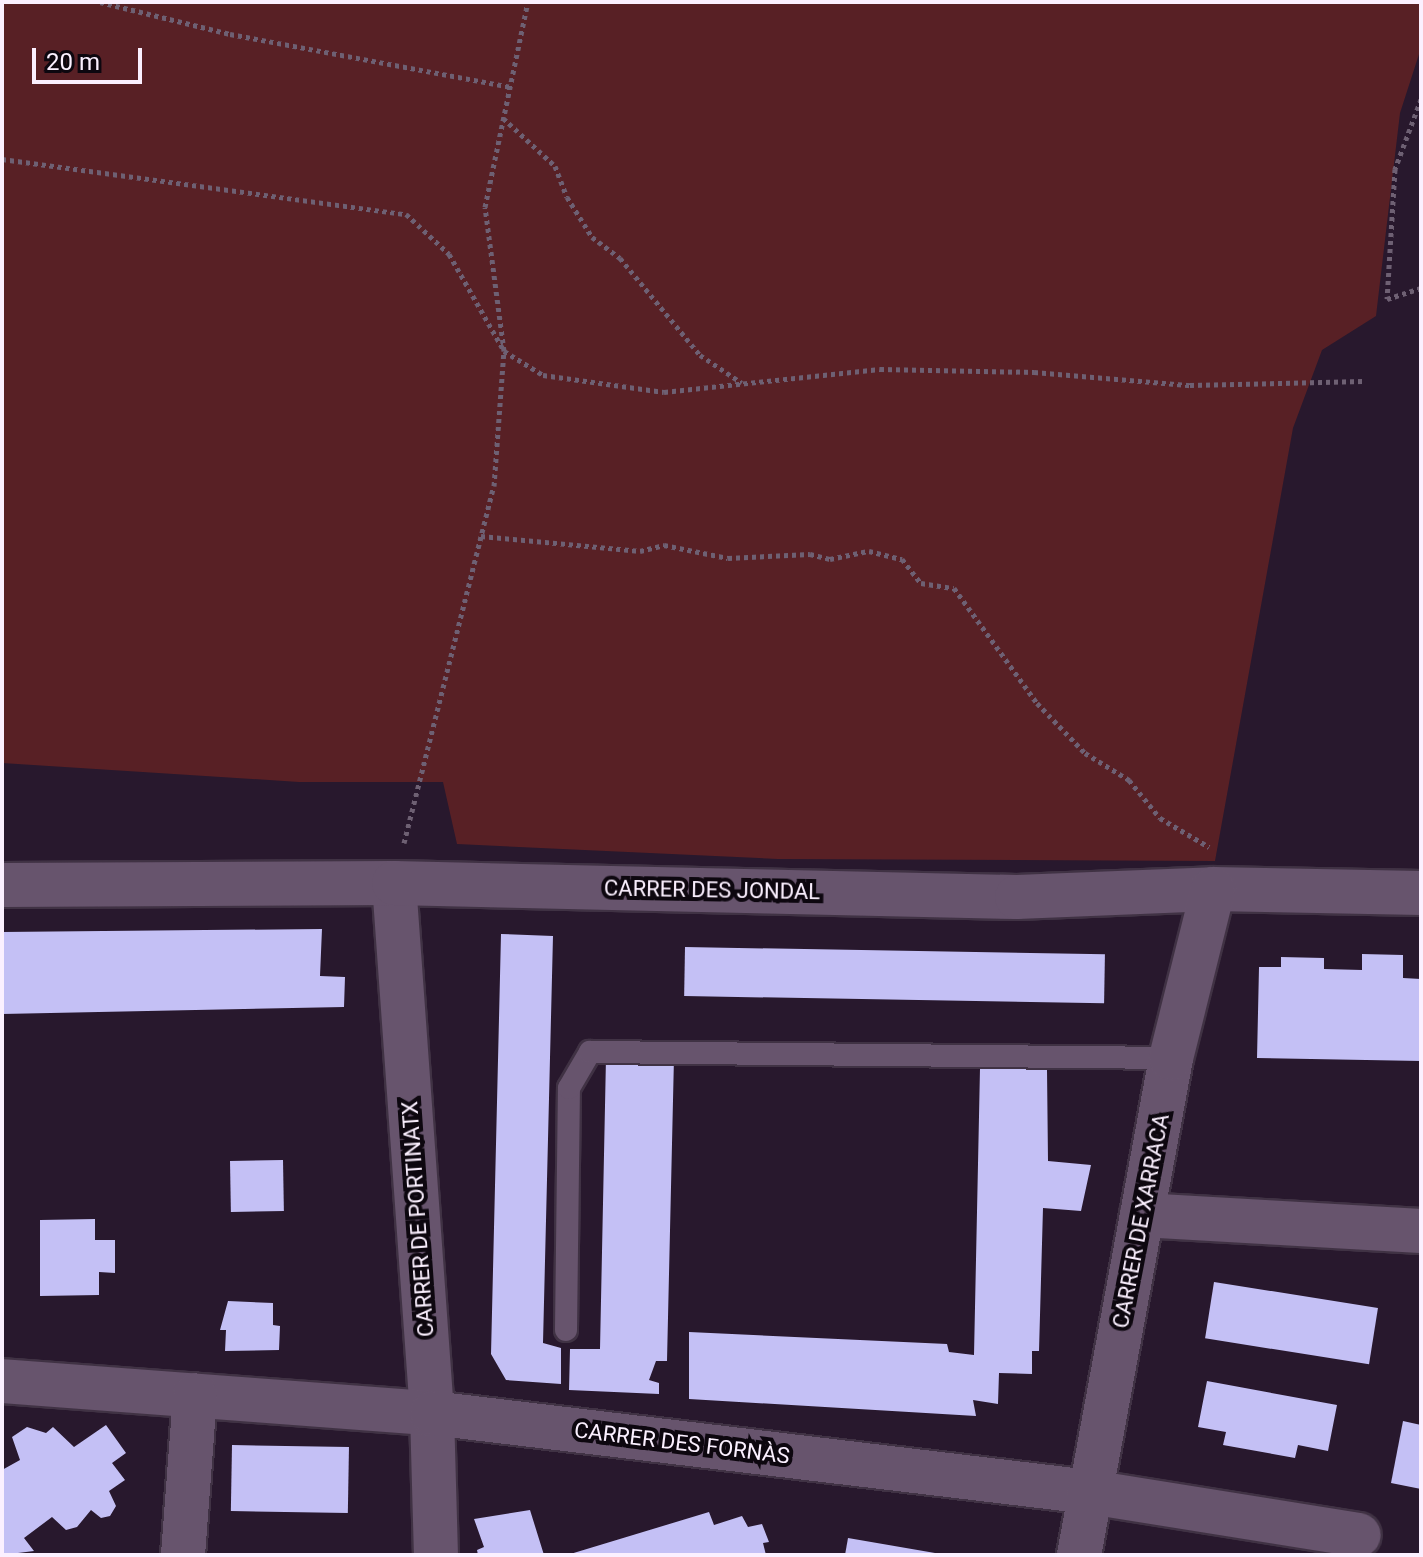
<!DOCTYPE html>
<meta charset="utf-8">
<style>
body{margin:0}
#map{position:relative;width:1423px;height:1557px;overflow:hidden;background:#28182d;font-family:Roboto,sans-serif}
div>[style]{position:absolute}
.green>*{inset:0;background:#582025}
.building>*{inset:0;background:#c4c0f5;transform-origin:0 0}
.path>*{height:5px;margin-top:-2.5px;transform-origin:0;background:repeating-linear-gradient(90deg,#6e6073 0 4px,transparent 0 8px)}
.roads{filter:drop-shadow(2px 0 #403244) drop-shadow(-2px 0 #403244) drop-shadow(0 2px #403244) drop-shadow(0 -2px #403244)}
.service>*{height:22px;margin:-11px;padding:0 11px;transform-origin:11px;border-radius:11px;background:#67546d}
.minor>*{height:44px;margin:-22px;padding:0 22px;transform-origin:22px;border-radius:22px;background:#67546d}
span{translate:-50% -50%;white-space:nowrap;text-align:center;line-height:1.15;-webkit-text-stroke:8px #0d070f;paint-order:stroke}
.street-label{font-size:22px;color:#fbf0ff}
.frame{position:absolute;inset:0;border:4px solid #fbf0ff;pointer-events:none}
.scale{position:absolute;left:32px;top:48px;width:110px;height:36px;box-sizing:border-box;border:4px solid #fbf0ff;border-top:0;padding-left:10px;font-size:24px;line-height:28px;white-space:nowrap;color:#fbf0ff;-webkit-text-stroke:6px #0d070f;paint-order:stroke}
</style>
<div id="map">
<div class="green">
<i style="clip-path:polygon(2px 2px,1421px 2px,1421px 48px,1400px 113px,1376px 316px,1322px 350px,1293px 428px,1215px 861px,778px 859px,457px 844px,443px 782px,299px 782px,2px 763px)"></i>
</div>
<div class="building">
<i style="clip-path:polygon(322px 929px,320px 976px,345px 977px,344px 1007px,2px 1014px,2px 932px)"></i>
<i style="clip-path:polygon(501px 934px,553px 936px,543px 1343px,561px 1348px,561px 1384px,506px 1380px,491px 1354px)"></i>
<i style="left:685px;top:947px;width:420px;height:49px;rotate:1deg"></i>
<i style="clip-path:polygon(1362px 954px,1403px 955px,1403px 978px,1421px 979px,1421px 1061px,1257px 1058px,1259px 967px,1281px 967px,1281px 957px,1324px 958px,1324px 969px,1362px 970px)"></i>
<i style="clip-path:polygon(606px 1057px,674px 1057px,667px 1361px,656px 1361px,649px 1380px,659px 1383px,659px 1394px,569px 1390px,570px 1349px,600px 1349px)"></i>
<i style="clip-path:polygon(980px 1068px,1047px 1069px,1048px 1161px,1091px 1165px,1081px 1211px,1043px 1208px,1039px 1351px,1032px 1351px,1032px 1374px,999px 1373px,998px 1404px,973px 1400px,976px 1416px,689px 1399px,689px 1332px,947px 1344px,949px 1352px,974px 1355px)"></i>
<i style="left:283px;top:1160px;width:51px;height:53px;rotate:89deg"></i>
<i style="clip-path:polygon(95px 1219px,95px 1240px,115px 1240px,115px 1273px,99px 1272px,99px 1295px,40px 1296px,40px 1220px)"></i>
<i style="left:1214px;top:1282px;width:166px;height:57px;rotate:9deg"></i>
<i style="clip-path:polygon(228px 1301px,273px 1303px,273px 1325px,280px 1326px,279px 1350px,225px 1351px,226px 1330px,220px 1330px)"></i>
<i style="clip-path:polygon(1207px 1381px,1337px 1405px,1328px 1451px,1298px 1445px,1295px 1458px,1223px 1445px,1226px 1432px,1198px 1427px)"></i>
<i style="clip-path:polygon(1403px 1421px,1421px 1425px,1421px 1489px,1391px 1483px)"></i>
<i style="clip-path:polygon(106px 1425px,126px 1453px,112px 1463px,125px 1480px,109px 1491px,116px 1506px,110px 1516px,101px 1518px,91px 1510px,77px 1527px,66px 1530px,52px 1517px,24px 1538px,34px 1551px,2px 1555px,2px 1470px,20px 1460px,12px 1437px,27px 1427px,46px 1433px,53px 1427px,74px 1447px)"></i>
<i style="left:232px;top:1445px;width:117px;height:66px;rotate:1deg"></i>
<i style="clip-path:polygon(530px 1510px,544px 1555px,478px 1555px,477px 1550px,484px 1547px,474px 1519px)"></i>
<i style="clip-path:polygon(709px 1512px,714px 1525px,742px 1516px,748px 1527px,762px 1524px,769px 1542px,763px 1543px,766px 1555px,567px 1555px)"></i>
<i style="clip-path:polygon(848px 1538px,935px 1553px,934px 1555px,845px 1555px)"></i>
</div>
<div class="path">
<i style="left:100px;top:2px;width:134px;rotate:13.8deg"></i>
<i style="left:230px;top:34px;width:285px;rotate:10.7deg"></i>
<i style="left:1421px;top:99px;width:75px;rotate:110.4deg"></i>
<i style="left:1395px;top:169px;width:130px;rotate:93.5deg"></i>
<i style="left:1387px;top:299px;width:36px;rotate:-18deg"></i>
<i style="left:503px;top:118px;width:71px;rotate:42.7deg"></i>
<i style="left:555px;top:166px;width:33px;rotate:69deg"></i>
<i style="left:567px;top:197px;width:47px;rotate:58deg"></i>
<i style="left:592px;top:237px;width:35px;rotate:37deg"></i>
<i style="left:620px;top:258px;width:126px;rotate:50.5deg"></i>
<i style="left:700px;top:355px;width:50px;rotate:33.7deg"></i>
<i style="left:2px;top:159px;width:408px;rotate:7.8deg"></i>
<i style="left:406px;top:214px;width:59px;rotate:42.9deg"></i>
<i style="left:449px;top:254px;width:112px;rotate:60.4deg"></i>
<i style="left:504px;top:351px;width:46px;rotate:31.6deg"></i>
<i style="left:543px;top:375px;width:122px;rotate:8deg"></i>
<i style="left:664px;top:392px;width:217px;rotate:-6.1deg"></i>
<i style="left:880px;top:369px;width:154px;rotate:1.1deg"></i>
<i style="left:1034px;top:372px;width:157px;rotate:4.8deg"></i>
<i style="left:1190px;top:385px;width:173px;rotate:-1.3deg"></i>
<i style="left:481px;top:536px;width:160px;rotate:5.4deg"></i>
<i style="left:640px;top:551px;width:25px;rotate:-14deg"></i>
<i style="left:664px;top:545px;width:65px;rotate:11.5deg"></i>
<i style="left:728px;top:558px;width:82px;rotate:-2.8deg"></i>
<i style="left:810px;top:554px;width:21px;rotate:14deg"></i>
<i style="left:830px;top:559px;width:40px;rotate:-12deg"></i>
<i style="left:869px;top:551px;width:34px;rotate:14deg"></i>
<i style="left:902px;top:559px;width:31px;rotate:52deg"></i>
<i style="left:921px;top:583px;width:33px;rotate:9deg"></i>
<i style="left:954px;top:588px;width:142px;rotate:54.2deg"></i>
<i style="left:1037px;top:703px;width:69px;rotate:46.2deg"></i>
<i style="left:1085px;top:753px;width:52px;rotate:31.5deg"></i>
<i style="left:1129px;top:780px;width:49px;rotate:50.8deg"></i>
<i style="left:1160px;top:818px;width:57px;rotate:30.6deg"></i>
<i style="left:404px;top:843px;width:368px;rotate:-75.9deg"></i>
<i style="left:494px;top:486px;width:135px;rotate:-85.8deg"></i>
<i style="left:504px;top:351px;width:145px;rotate:-97.5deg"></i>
<i style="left:485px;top:207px;width:209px;rotate:-78.2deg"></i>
</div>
<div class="roads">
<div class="service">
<i style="left:566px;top:1330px;width:242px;rotate:-89.3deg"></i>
<i style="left:569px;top:1088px;width:42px;rotate:-59.7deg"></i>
<i style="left:590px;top:1052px;width:581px;rotate:0.59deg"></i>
</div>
<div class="minor">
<i style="left:394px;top:883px;width:531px;rotate:85.9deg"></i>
<i style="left:432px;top:1413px;width:142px;rotate:88.4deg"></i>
<i style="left:2px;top:885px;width:392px;rotate:-0.3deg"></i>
<i style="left:394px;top:883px;width:623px;rotate:1.29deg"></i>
<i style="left:1017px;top:897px;width:196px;rotate:-2.3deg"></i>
<i style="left:1213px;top:889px;width:208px;rotate:1.1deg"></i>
<i style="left:1142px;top:1215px;width:279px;rotate:3.3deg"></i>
<i style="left:2px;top:1381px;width:431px;rotate:4.3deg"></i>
<i style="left:432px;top:1413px;width:663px;rotate:6.85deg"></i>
<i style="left:1090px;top:1492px;width:272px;rotate:9.1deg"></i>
<i style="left:183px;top:1555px;width:160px;rotate:-85.7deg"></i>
<i style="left:1079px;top:1555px;width:505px;rotate:-79.51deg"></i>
<i style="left:1171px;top:1058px;width:174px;rotate:-76deg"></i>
</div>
</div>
<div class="street-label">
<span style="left:712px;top:890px;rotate:1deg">CARRER DES JONDAL</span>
<span style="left:418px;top:1219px;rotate:-94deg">CARRER DE PORTINATX</span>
<span style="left:1141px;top:1221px;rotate:-79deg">CARRER DE XARRACA</span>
<span style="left:682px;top:1443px;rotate:7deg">CARRER DES FORNÀS</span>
</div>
<div class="frame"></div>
<div class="scale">20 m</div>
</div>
